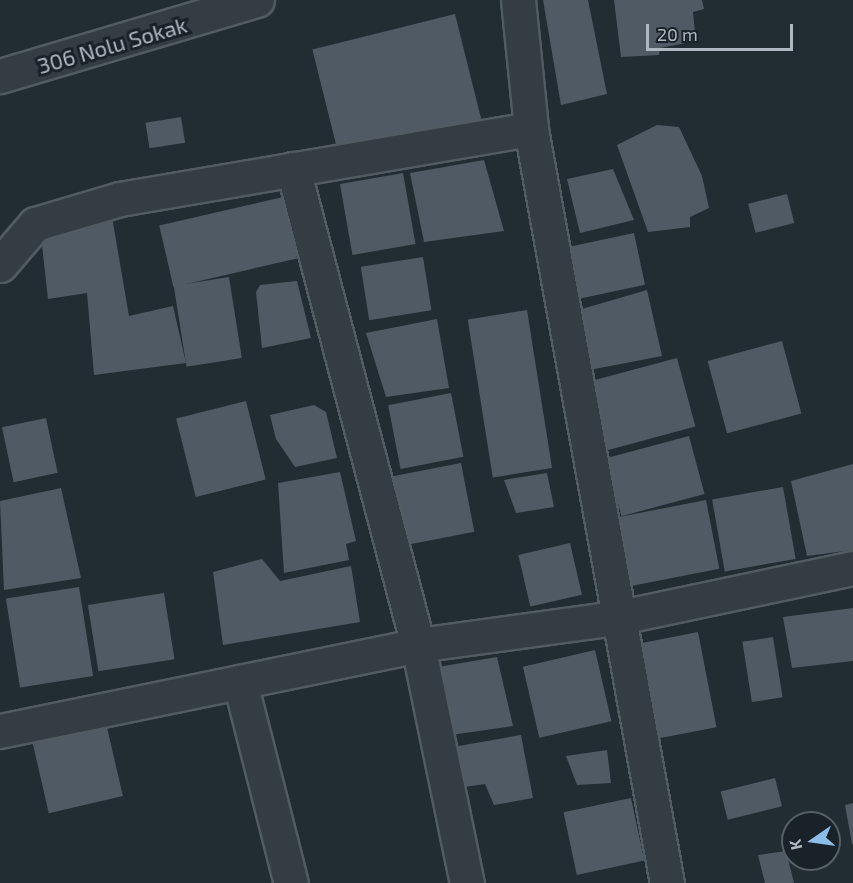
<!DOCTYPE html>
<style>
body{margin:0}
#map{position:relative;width:853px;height:883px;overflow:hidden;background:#222c33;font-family:"Exo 2",sans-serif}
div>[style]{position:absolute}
.building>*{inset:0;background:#4f5a64;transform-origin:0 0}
.roads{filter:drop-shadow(2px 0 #525b62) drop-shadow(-2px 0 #525b62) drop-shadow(0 2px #525b62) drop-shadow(0 -2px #525b62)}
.street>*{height:33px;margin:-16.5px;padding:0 16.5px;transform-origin:16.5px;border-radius:16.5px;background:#353d44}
span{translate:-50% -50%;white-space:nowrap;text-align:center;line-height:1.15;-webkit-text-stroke:6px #1a2229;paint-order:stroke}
.street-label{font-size:22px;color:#afb8c1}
.north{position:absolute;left:781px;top:811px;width:60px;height:60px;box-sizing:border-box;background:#1a2229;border:2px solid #565e66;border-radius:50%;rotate:257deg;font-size:16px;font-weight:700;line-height:24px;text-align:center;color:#afb8c1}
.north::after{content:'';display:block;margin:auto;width:21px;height:27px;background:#8cbde9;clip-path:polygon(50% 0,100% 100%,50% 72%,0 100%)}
.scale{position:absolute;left:646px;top:24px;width:147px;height:27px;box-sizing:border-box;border:3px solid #afb8c1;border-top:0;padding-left:8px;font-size:18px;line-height:21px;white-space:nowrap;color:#afb8c1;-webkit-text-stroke:4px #1a2229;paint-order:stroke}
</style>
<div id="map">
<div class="building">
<i style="clip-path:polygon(543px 0,588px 0,607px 94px,561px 105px)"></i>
<i style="clip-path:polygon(614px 0,702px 0,704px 9px,693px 12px,696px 41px,660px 48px,659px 55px,621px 57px)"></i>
<i style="left:455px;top:14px;width:112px;height:147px;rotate:76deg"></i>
<i style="left:181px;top:117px;width:26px;height:36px;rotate:81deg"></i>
<i style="clip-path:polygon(657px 125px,679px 127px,702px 176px,709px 208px,690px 217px,690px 227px,648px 232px,617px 145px)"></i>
<i style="clip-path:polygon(484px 160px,504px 231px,424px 242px,410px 173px)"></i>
<i style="clip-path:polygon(613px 169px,634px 220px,580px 233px,567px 179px)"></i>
<i style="left:403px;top:173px;width:72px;height:64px;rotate:80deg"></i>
<i style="left:787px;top:194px;width:30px;height:40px;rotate:76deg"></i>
<i style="left:283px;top:197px;width:63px;height:127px;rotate:77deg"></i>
<i style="clip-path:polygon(112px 217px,129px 316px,173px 306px,186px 363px,94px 375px,87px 293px,48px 299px,41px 236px)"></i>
<i style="left:634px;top:233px;width:53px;height:78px;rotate:78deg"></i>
<i style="left:423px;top:257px;width:54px;height:63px;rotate:81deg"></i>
<i style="left:229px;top:277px;width:82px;height:56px;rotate:81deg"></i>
<i style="clip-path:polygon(297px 281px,311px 338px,262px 348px,256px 292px,260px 285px)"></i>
<i style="clip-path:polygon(647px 290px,662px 356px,579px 372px,568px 313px)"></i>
<i style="left:527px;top:310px;width:160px;height:60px;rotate:81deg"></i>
<i style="clip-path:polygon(437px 319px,449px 388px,386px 397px,366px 333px)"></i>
<i style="left:782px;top:341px;width:75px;height:77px;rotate:75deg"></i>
<i style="left:677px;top:358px;width:71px;height:92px;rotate:75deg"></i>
<i style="left:451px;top:393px;width:65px;height:64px;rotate:79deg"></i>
<i style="left:246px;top:401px;width:81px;height:72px;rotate:76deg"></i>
<i style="clip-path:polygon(314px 405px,326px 412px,337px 458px,295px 467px,276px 439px,270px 415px)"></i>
<i style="left:46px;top:418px;width:56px;height:45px;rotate:78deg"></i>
<i style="left:689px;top:436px;width:60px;height:86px;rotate:75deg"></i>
<i style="left:461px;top:463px;width:70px;height:72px;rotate:79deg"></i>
<i style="clip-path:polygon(853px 464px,853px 550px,807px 556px,791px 481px)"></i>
<i style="clip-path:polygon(340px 472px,356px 541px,346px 544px,349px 560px,284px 573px,278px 483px)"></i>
<i style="clip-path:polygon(547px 473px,554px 507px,516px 513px,504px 480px)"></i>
<i style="left:783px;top:487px;width:73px;height:72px;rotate:80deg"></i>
<i style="clip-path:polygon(61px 488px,81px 578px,4px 590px,0 501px)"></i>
<i style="left:706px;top:500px;width:70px;height:90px;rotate:79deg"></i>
<i style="left:570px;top:543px;width:53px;height:53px;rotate:77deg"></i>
<i style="clip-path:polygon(262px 559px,280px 581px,351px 566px,360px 622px,223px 645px,213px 572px)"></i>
<i style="left:79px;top:587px;width:90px;height:74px;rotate:81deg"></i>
<i style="left:164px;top:593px;width:67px;height:77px;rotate:81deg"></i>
<i style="clip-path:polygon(853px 608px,853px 661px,792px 668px,783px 617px)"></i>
<i style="left:698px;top:632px;width:97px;height:61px;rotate:79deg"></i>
<i style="left:773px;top:637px;width:61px;height:31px;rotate:81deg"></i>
<i style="left:595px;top:650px;width:73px;height:74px;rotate:77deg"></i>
<i style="clip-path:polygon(497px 657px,513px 726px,451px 735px,432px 668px)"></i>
<i style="left:106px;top:723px;width:75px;height:76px;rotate:77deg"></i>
<i style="clip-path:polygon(521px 735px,533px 798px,494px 805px,485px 784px,464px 787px,453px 747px)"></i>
<i style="clip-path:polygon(607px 750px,611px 783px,577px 785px,566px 756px)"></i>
<i style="left:775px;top:778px;width:29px;height:56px;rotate:76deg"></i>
<i style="left:631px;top:798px;width:64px;height:69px;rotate:78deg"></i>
<i style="clip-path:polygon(853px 803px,853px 844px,852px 844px,845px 805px)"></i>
<i style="clip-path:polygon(786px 851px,794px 883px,765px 883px,758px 855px)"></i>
</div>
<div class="roads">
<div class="street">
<i style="left:518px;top:0;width:130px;rotate:84.2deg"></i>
<i style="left:531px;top:129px;width:766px;rotate:79.78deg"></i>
<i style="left:0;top:76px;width:268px;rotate:-16.5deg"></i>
<i style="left:293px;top:169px;width:492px;rotate:75.3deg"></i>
<i style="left:418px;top:645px;width:243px;rotate:78.4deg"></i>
<i style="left:0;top:265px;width:54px;rotate:-49.5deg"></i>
<i style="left:35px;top:224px;width:89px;rotate:-16.4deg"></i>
<i style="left:120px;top:199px;width:417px;rotate:-9.7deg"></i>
<i style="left:240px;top:682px;width:207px;rotate:75.8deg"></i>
<i style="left:0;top:731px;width:427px;rotate:-11.6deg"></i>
<i style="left:418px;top:645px;width:200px;rotate:-7.8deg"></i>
<i style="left:616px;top:618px;width:242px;rotate:-11.9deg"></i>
</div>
</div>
<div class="street-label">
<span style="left:112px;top:45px;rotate:-16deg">306 Nolu Sokak</span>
</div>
<div class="north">K</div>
<div class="scale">20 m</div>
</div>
